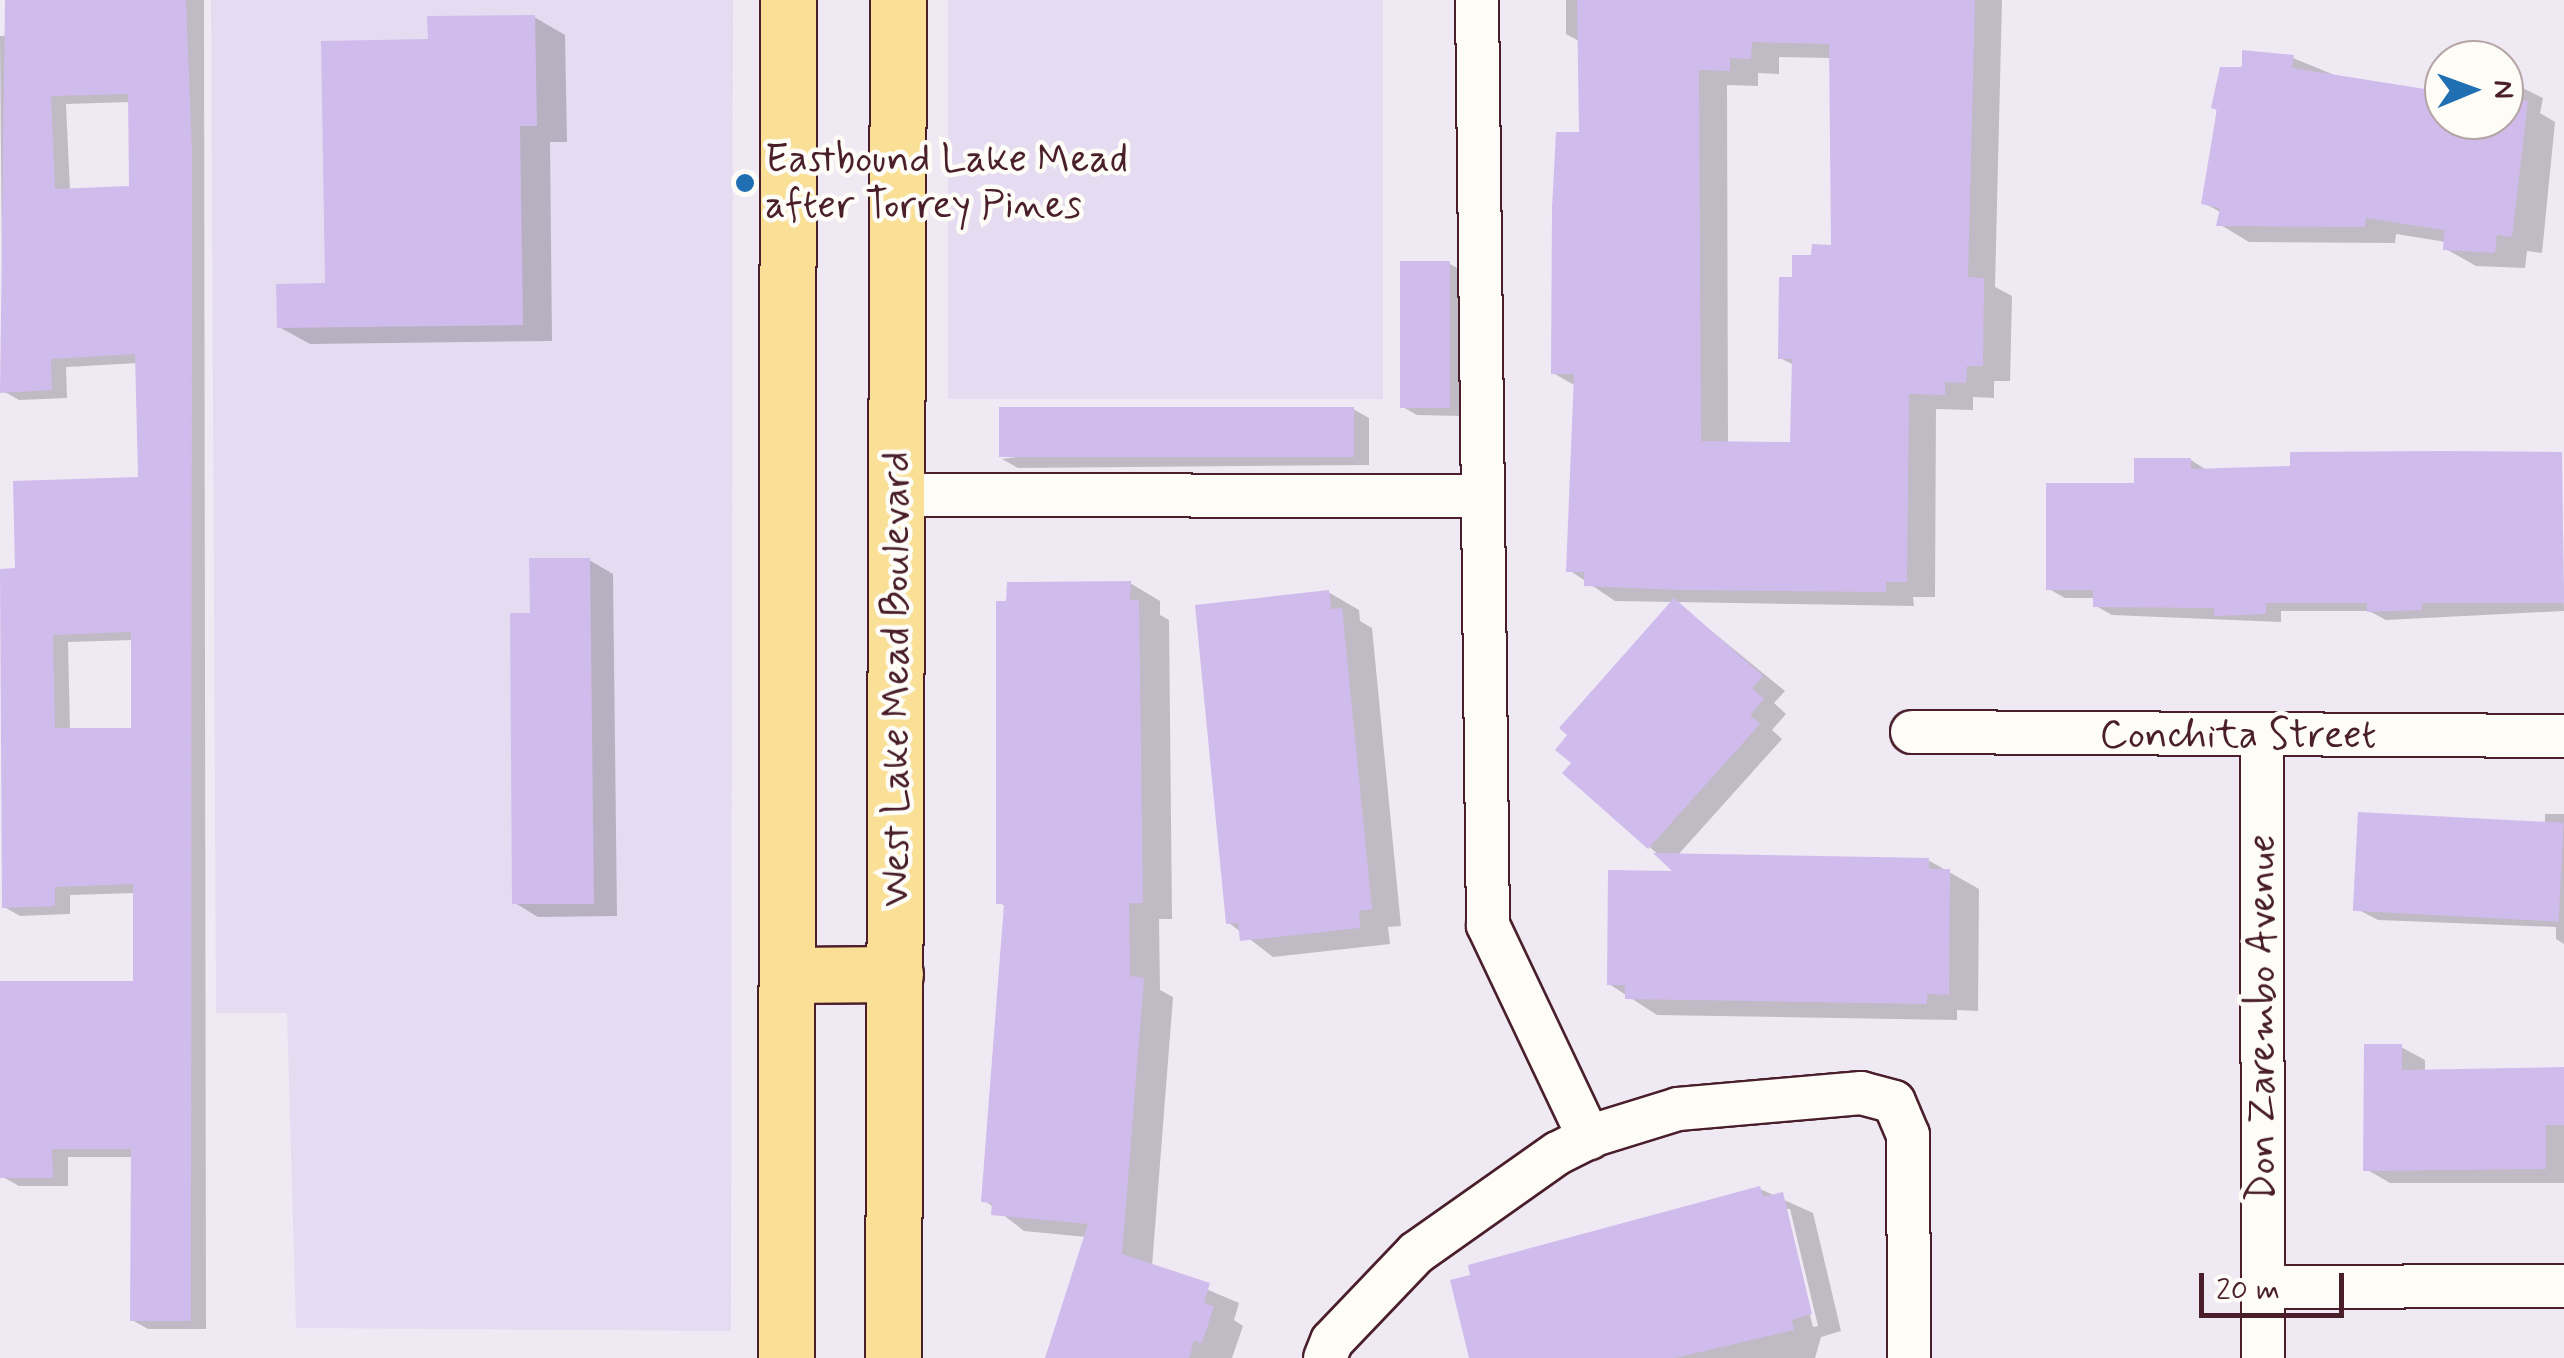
<!DOCTYPE html>
<style>
body{margin:0}
#map{position:relative;width:2564px;height:1358px;overflow:hidden;background:#efe9f4;font-family:Mynerve,sans-serif}
div>[style]{position:absolute}
.built>*{inset:0;background:#e5dcf2;transform-origin:0 0}
.shadow>*{inset:0;background:#0003}
.building>*{inset:0;background:#cfbcec;transform-origin:0 0}
.roads{filter:drop-shadow(2px 0 #4a1f2b) drop-shadow(-2px 0 #4a1f2b) drop-shadow(0 2px #4a1f2b) drop-shadow(0 -2px #4a1f2b)}
.street>*{height:42px;margin:-21px;padding:0 21px;transform-origin:21px;border-radius:21px;background:#fdfcf7}
.primary>*{height:55px;margin:-27.5px;padding:0 27.5px;transform-origin:27.5px;border-radius:27.5px;background:#fadf96}
.dots>*{width:28px;height:28px;translate:-50% -50%;box-sizing:border-box;border:5px solid #fdfcf7;border-radius:50%}
span{translate:-50% -50%;white-space:nowrap;text-align:center;line-height:1.15;-webkit-text-stroke:9px #fdfcf7;paint-order:stroke}
.poi-label{font-size:40px;color:#4a1f2b}
.left{translate:0 -50%;text-align:left}
.street-label{font-size:40px;color:#4a1f2b}
.north{position:absolute;left:2424px;top:40px;width:100px;height:100px;box-sizing:border-box;background:#fdfcf7;border:2px solid #b5a4a5;border-radius:50%;rotate:89deg;font-size:28px;font-weight:700;line-height:40px;text-align:center;color:#4a1f2b}
.north::after{content:'';display:block;margin:auto;width:35px;height:45px;background:#1f6fb2;clip-path:polygon(50% 0,100% 100%,50% 72%,0 100%)}
.scale{position:absolute;left:2199px;top:1273px;width:145px;height:45px;box-sizing:border-box;border:5px solid #4a1f2b;border-top:0;padding-left:12px;font-size:30px;line-height:35px;white-space:nowrap;color:#4a1f2b;-webkit-text-stroke:8px #fdfcf7;paint-order:stroke}
</style>
<div id="map">
<div class="built">
<i style="clip-path:polygon(211px 0,733px 0,731px 1331px,296px 1328px,287px 1013px,216px 1013px)"></i>
<i style="left:948px;top:0;width:435px;height:399px"></i>
</div>
<div class="shadow">
<i style="clip-path:polygon(evenodd,7px 0,204px 0,206px 1329px,148px 1329px,132px 1320px,133px 1157px,68px 1157px,68px 1186px,19px 1186px,3px 1177px,0 984px,135px 983px,135px 893px,70px 895px,70px 914px,20px 916px,4px 907px,18px 571px,140px 479px,138px 363px,66px 367px,67px 398px,19px 400px,3px 391px,0 36px,9px 36px,7px 0,131px 102px,131px 188px,70px 191px,66px 104px,131px 102px,7px 0,133px 640px,133px 730px,70px 730px,68px 642px,133px 640px)"></i>
<i style="clip-path:polygon(evenodd,1566px 0,2002px 0,1995px 287px,2012px 296px,2010px 381px,1994px 381px,1994px 398px,1973px 397px,1973px 410px,1936px 409px,1935px 597px,1913px 597px,1914px 606px,1676px 602px,1785px 691px,1774px 703px,1786px 714px,1772px 730px,1782px 739px,1677px 856px,1928px 860px,1979px 889px,1978px 1011px,1957px 1010px,1957px 1020px,1657px 1015px,1609px 984px,1679px 873px,1566px 773px,1673px 602px,1615px 601px,1569px 570px,1576px 386px,1553px 373px,1581px 134px,1579px 41px,1566px 34px,1566px 0,1779px 57px,1831px 58px,1833px 247px,1794px 280px,1780px 358px,1794px 365px,1792px 445px,1728px 444px,1727px 85px,1758px 86px,1758px 73px,1779px 74px,1779px 57px)"></i>
<i style="clip-path:polygon(534px 17px,565px 35px,567px 142px,550px 142px,552px 341px,310px 344px,279px 327px,327px 286px)"></i>
<i style="clip-path:polygon(2293px 58px,2444px 120px,2504px 120px,2504px 79px,2543px 98px,2540px 113px,2555px 122px,2542px 253px,2527px 251px,2525px 268px,2476px 266px,2446px 249px,2446px 242px,2396px 234px,2395px 243px,2249px 242px,2219px 224px,2222px 213px,2204px 203px,2222px 70px)"></i>
<i style="clip-path:polygon(1450px 264px,1466px 273px,1464px 416px,1417px 415px,1401px 406px)"></i>
<i style="clip-path:polygon(1353px 409px,1369px 418px,1369px 465px,1018px 468px,1002px 459px)"></i>
<i style="clip-path:polygon(2561px 454px,2564px 611px,2386px 620px,2369px 611px,2281px 611px,2281px 622px,2112px 615px,2096px 606px,2095px 598px,2065px 598px,2049px 589px,2136px 486px,2191px 460px,2208px 471px)"></i>
<i style="clip-path:polygon(589px 560px,613px 574px,617px 916px,538px 917px,515px 903px,533px 616px)"></i>
<i style="clip-path:polygon(1130px 583px,1160px 601px,1160px 615px,1169px 620px,1172px 919px,1159px 919px,1160px 990px,1173px 997px,1152px 1266px,1239px 1303px,1234px 1320px,1243px 1326px,1232px 1358px,1046px 1358px,1087px 1237px,1024px 1231px,984px 1200px,1007px 907px,998px 902px)"></i>
<i style="clip-path:polygon(1328px 592px,1359px 610px,1360px 621px,1372px 628px,1401px 926px,1388px 927px,1390px 944px,1273px 957px,1229px 923px)"></i>
<i style="clip-path:polygon(2545px 814px,2564px 814px,2564px 944px,2556px 939px,2556px 927px,2378px 920px,2359px 910px,2545px 823px)"></i>
<i style="clip-path:polygon(2401px 1047px,2425px 1060px,2425px 1072px,2564px 1071px,2564px 1183px,2390px 1183px,2366px 1169px)"></i>
<i style="clip-path:polygon(evenodd,1760px 1189px,1813px 1213px,1841px 1331px,1821px 1337px,1815px 1358px,1471px 1358px,1471px 1266px,1760px 1189px,1784px 1209px,1790px 1209px,1818px 1326px,1813px 1327px,1784px 1209px)"></i>
</div>
<div class="building">
<i style="clip-path:polygon(evenodd,5px 0,186px 0,192px 153px,191px 1321px,130px 1321px,131px 1149px,52px 1149px,53px 1178px,0 1178px,0 981px,133px 981px,133px 884px,55px 887px,55px 906px,2px 908px,0 569px,15px 568px,13px 481px,138px 477px,135px 354px,51px 359px,52px 390px,0 393px,5px 0,128px 94px,129px 186px,55px 189px,51px 96px,128px 94px,5px 0,131px 632px,131px 728px,55px 728px,53px 635px,131px 632px)"></i>
<i style="clip-path:polygon(evenodd,1577px 0,1975px 0,1968px 277px,1984px 278px,1983px 366px,1967px 366px,1966px 383px,1945px 382px,1945px 395px,1909px 394px,1907px 582px,1886px 582px,1886px 592px,1680px 590px,1584px 586px,1584px 572px,1566px 572px,1574px 374px,1551px 374px,1552px 208px,1556px 132px,1579px 132px,1577px 0,1752px 42px,1829px 44px,1831px 245px,1812px 244px,1811px 255px,1792px 255px,1792px 277px,1779px 277px,1778px 359px,1792px 359px,1790px 442px,1701px 441px,1699px 70px,1730px 71px,1730px 58px,1751px 59px,1752px 42px)"></i>
<i style="clip-path:polygon(535px 15px,537px 126px,520px 126px,523px 325px,277px 328px,276px 284px,325px 283px,321px 41px,428px 39px,427px 16px)"></i>
<i style="clip-path:polygon(2242px 50px,2294px 55px,2292px 68px,2444px 92px,2444px 120px,2504px 120px,2504px 98px,2528px 101px,2512px 237px,2497px 235px,2495px 253px,2443px 250px,2444px 230px,2366px 218px,2365px 227px,2216px 226px,2220px 208px,2201px 204px,2217px 110px,2211px 108px,2220px 67px,2242px 67px)"></i>
<i style="left:1400px;top:261px;width:50px;height:147px"></i>
<i style="left:1354px;top:407px;width:50px;height:355px;rotate:90deg"></i>
<i style="clip-path:polygon(2443px 451px,2562px 452px,2564px 603px,2422px 603px,2422px 610px,2367px 612px,2367px 603px,2266px 603px,2266px 614px,2214px 616px,2214px 608px,2093px 607px,2093px 590px,2046px 590px,2046px 483px,2134px 483px,2134px 458px,2191px 458px,2191px 469px,2290px 466px,2290px 452px)"></i>
<i style="clip-path:polygon(529px 558px,590px 558px,594px 904px,512px 904px,510px 613px,530px 613px)"></i>
<i style="clip-path:polygon(1131px 581px,1130px 600px,1139px 600px,1143px 903px,1129px 903px,1130px 976px,1144px 978px,1122px 1254px,1210px 1283px,1204px 1303px,1214px 1306px,1202px 1343px,1194px 1341px,1189px 1358px,1045px 1358px,1088px 1224px,991px 1215px,992px 1203px,981px 1202px,1004px 904px,996px 904px,996px 601px,1006px 601px,1007px 582px)"></i>
<i style="clip-path:polygon(1329px 590px,1331px 609px,1342px 608px,1372px 909px,1359px 911px,1360px 928px,1240px 941px,1238px 923px,1226px 924px,1195px 605px)"></i>
<i style="clip-path:polygon(1674px 598px,1763px 676px,1752px 688px,1764px 699px,1750px 715px,1760px 724px,1648px 849px,1562px 773px,1571px 763px,1555px 750px,1567px 735px,1559px 728px)"></i>
<i style="left:2358px;top:812px;width:206px;height:99px;rotate:3deg"></i>
<i style="clip-path:polygon(1653px 853px,1929px 858px,1929px 869px,1950px 869px,1949px 995px,1927px 994px,1927px 1004px,1625px 999px,1625px 985px,1607px 985px,1608px 870px,1672px 871px)"></i>
<i style="clip-path:polygon(2364px 1044px,2402px 1044px,2402px 1070px,2564px 1067px,2564px 1125px,2546px 1125px,2546px 1169px,2363px 1171px)"></i>
<i style="clip-path:polygon(1760px 1186px,1763px 1197px,1783px 1192px,1812px 1314px,1792px 1320px,1794px 1330px,1675px 1358px,1469px 1358px,1450px 1280px,1470px 1275px,1468px 1265px)"></i>
</div>
<div class="roads">
<div class="street">
<i style="left:1477px;top:0;width:925px;rotate:89.32deg"></i>
<i style="left:1488px;top:925px;width:236px;rotate:64.6deg"></i>
<i style="left:898px;top:495px;width:582px;rotate:0.1deg"></i>
<i style="left:1912px;top:732px;width:652px;rotate:0.35deg"></i>
<i style="left:2262px;top:738px;width:620px;rotate:89.91deg"></i>
<i style="left:2263px;top:1287px;width:301px;rotate:-0.2deg"></i>
<i style="left:1325px;top:1358px;width:18px;rotate:-68deg"></i>
<i style="left:1332px;top:1341px;width:122px;rotate:-46.3deg"></i>
<i style="left:1416px;top:1253px;width:174px;rotate:-35.2deg"></i>
<i style="left:1558px;top:1153px;width:40px;rotate:-26.6deg"></i>
<i style="left:1594px;top:1135px;width:88px;rotate:-17.2deg"></i>
<i style="left:1678px;top:1109px;width:184px;rotate:-5deg"></i>
<i style="left:1861px;top:1093px;width:34px;rotate:15deg"></i>
<i style="left:1894px;top:1102px;width:36px;rotate:67deg"></i>
<i style="left:1908px;top:1135px;width:223px;rotate:89.7deg"></i>
</div>
<div class="primary">
<i style="left:788px;top:975px;width:107px;rotate:-0.5deg"></i>
<i style="left:786px;top:1358px;width:1358px;rotate:-89.92deg"></i>
<i style="left:893px;top:1358px;width:1358px;rotate:-89.79deg"></i>
</div>
</div>
<div class="dots">
<i style="left:745px;top:183px;background:#1f6fb2"></i>
</div>
<div class="poi-label">
<span class="left" style="left:765px;top:183px">Eastbound Lake Mead<br>after Torrey Pines</span>
</div>
<div class="street-label">
<span style="left:897px;top:679px;rotate:-90deg">West Lake Mead Boulevard</span>
<span style="left:2238px;top:736px">Conchita Street</span>
<span style="left:2263px;top:1018px;rotate:-90deg">Don Zarembo Avenue</span>
</div>
<div class="north">N</div>
<div class="scale">20 m</div>
</div>
